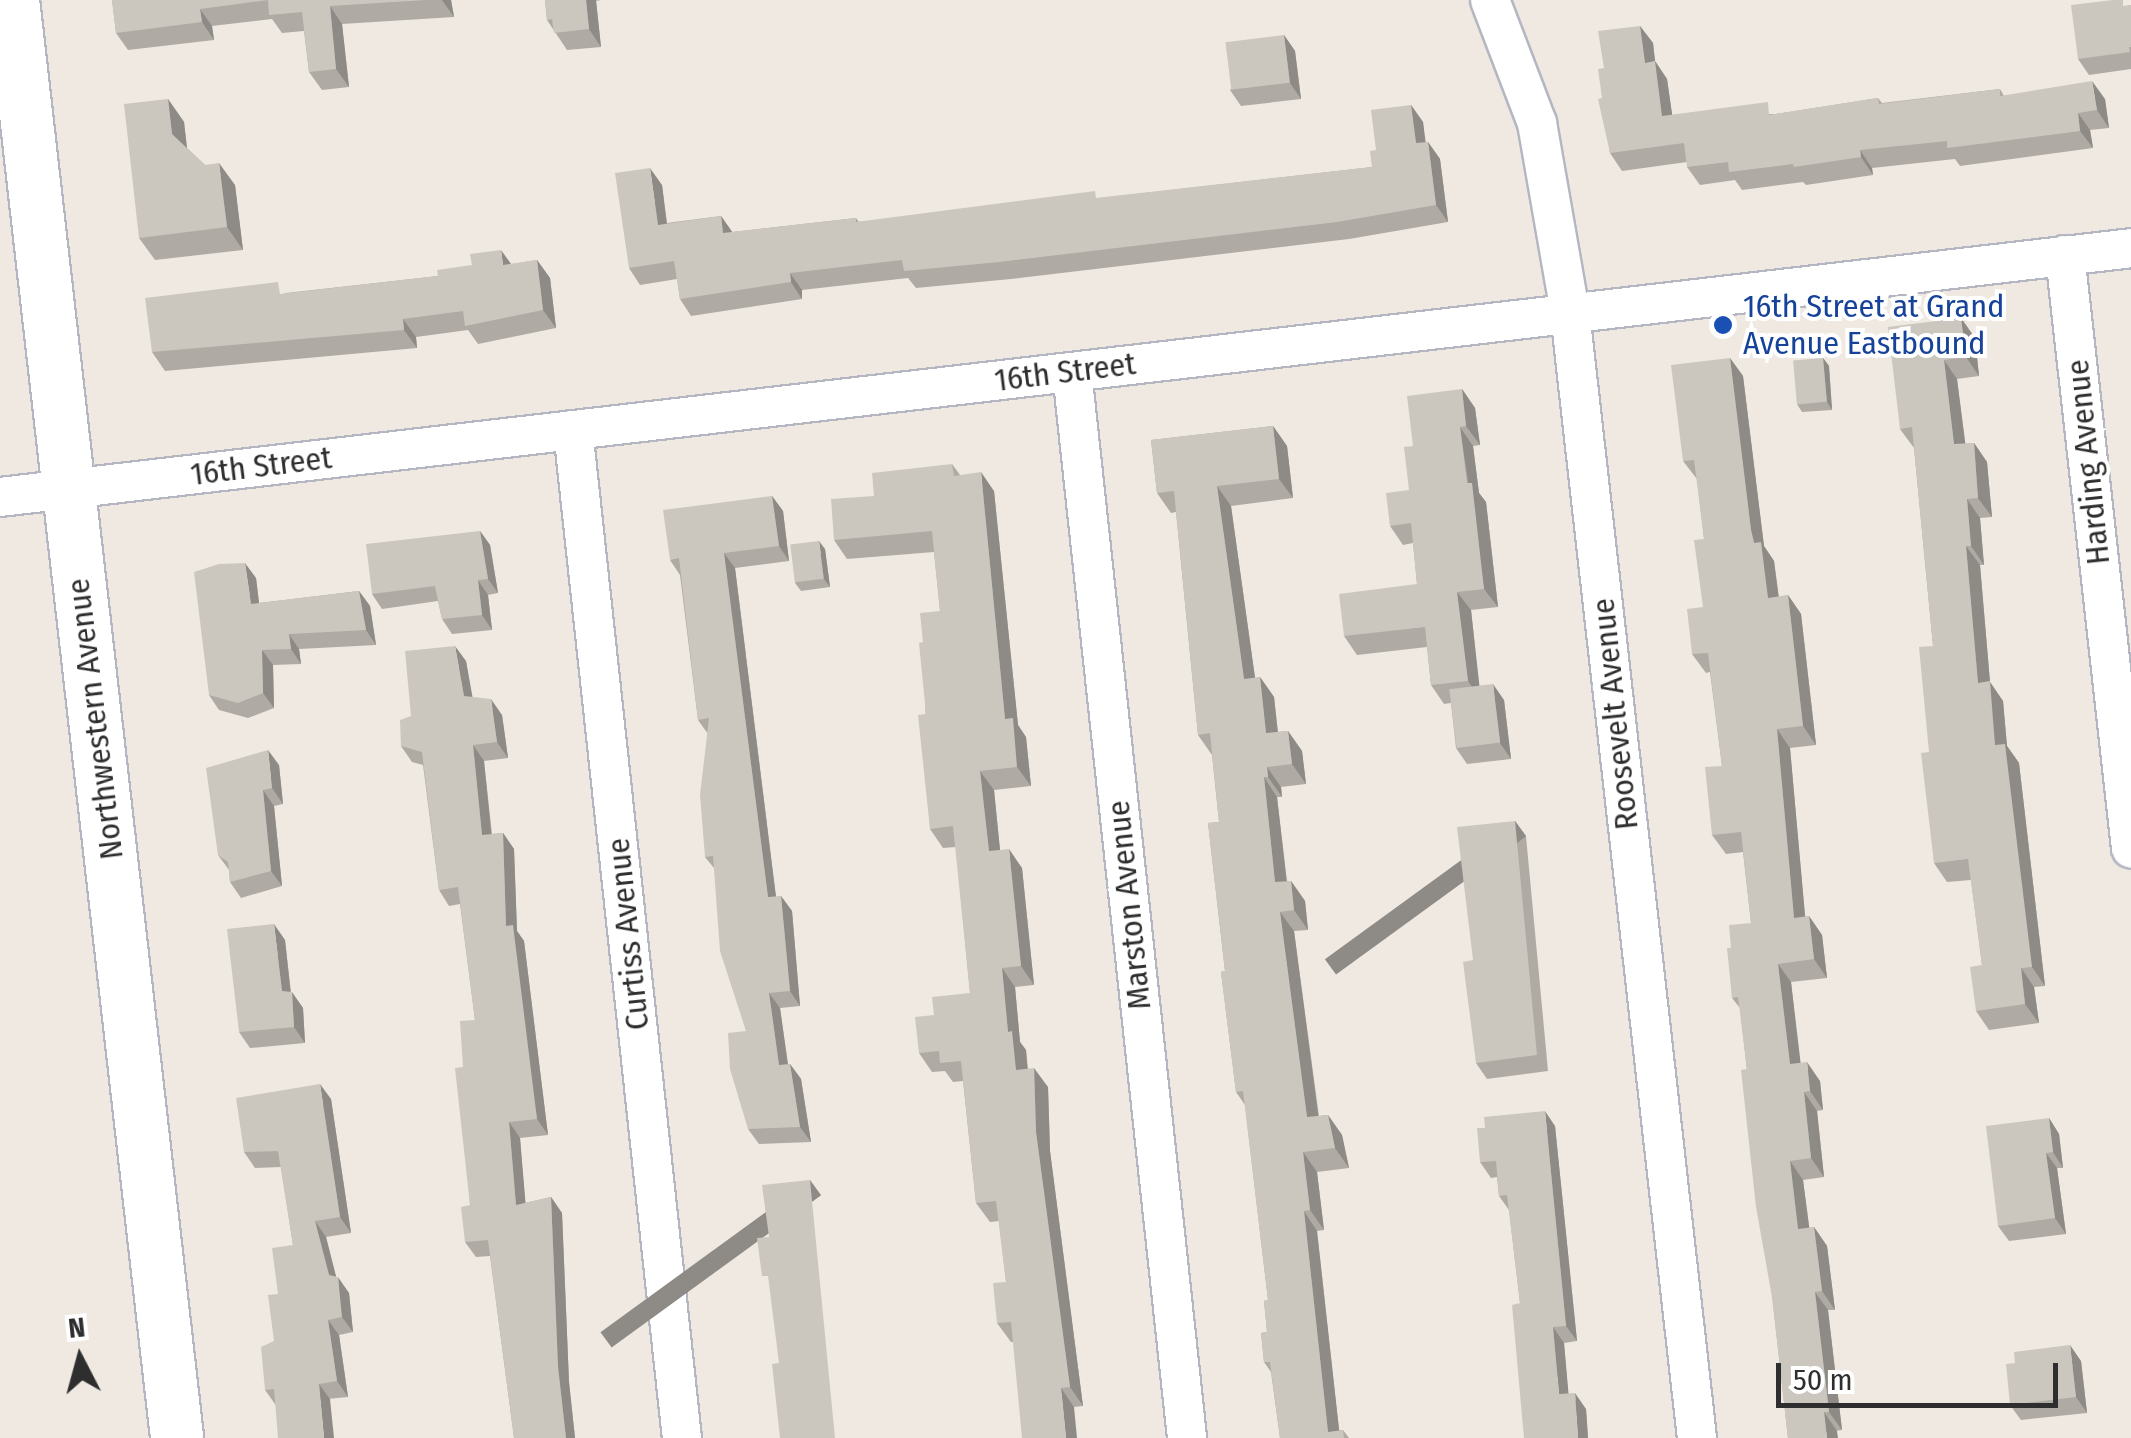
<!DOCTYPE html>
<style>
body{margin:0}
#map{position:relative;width:2131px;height:1438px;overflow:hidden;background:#efe9e1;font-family:"Fira Sans Condensed",sans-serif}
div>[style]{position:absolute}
.roads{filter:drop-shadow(2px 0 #b4b7c1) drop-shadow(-2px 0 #b4b7c1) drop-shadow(0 2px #b4b7c1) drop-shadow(0 -2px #b4b7c1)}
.street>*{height:38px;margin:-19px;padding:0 19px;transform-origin:19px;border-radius:19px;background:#fff}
.secondary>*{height:52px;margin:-26px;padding:0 26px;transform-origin:26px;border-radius:26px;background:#fff}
.wall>*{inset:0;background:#afaba4}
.shaded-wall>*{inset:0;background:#8e8b86;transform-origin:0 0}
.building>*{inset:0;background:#cbc7bf;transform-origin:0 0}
.dots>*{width:28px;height:28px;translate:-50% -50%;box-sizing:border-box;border:5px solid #fff;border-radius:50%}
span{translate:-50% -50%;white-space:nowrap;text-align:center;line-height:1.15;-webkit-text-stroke:8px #fff;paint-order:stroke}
.transit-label{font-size:32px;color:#164399}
.left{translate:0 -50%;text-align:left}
.street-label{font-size:32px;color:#2e2e2e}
.north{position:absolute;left:30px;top:1308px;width:100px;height:100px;-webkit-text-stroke:8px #fff;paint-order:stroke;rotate:354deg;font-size:28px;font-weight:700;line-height:40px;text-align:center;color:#2e2e2e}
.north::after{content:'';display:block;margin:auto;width:35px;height:45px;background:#2e2e2e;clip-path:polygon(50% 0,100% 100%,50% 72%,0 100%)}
.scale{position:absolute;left:1776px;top:1363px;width:282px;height:45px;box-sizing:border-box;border:5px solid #2e2e2e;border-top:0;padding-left:12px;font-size:30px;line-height:35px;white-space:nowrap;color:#2e2e2e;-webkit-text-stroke:8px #fff;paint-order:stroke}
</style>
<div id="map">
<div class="roads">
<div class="street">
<i style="left:1490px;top:0;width:132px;rotate:69.1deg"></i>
<i style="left:1537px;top:123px;width:193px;rotate:80.1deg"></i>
<i style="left:1570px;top:313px;width:1132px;rotate:83.56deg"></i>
<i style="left:2065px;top:255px;width:597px;rotate:83.65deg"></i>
<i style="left:1072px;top:372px;width:1072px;rotate:83.84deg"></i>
<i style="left:573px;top:430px;width:1014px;rotate:83.83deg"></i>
<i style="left:0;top:497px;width:2145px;rotate:-6.66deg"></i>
</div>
<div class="secondary">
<i style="left:13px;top:0;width:1447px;rotate:83.49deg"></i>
</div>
</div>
<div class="wall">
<i style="clip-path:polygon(112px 0,451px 0,454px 17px,342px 24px,349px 87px,322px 90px,309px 72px,304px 31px,282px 33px,272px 19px,212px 26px,214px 40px,128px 50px,116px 33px)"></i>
<i style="clip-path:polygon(545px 0,601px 0,596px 1px,601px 47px,567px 50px,547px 20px)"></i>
<i style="clip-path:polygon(2131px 5px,2131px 69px,2089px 75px,2078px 59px,2127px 6px)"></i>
<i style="clip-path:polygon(1640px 26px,1653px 43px,1655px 61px,1667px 79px,1672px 115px,1776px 114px,1878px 98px,1882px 103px,2000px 89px,2004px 96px,2105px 99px,2109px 128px,2090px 130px,2093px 148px,1960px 166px,1955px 159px,1872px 168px,1873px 175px,1806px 185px,1803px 182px,1742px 190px,1735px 180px,1700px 185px,1687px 167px,1687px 162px,1622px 171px,1610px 153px,1602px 98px,1604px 68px)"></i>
<i style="clip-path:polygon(1284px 35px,1295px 51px,1301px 99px,1241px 106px,1230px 90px)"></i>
<i style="clip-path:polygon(168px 99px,184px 122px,187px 148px,205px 165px,235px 185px,243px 250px,155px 260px,139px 238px)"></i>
<i style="clip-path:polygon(1411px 105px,1423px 122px,1425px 142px,1428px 142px,1440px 159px,1448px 222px,1349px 239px,1011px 279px,916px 288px,908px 278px,802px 290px,802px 299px,691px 316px,680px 299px,677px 279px,640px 285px,629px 268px,662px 185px,667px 223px,721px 216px,732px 232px,856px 218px,859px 222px,1100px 198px,1372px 167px,1376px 150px)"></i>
<i style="clip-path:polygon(537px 260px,550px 278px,556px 328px,478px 344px,468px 330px,416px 337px,417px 348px,165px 371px,152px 352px,286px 293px,438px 276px)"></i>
<i style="clip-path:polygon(1961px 318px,1975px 338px,1979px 376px,1957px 379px,1965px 444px,1974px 443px,1987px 462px,1992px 517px,1980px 518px,1984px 565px,1980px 565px,1990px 682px,2003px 701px,2007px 746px,2019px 763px,2045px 986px,2034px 987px,2039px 1023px,1989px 1030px,1976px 1011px,1982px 965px,1971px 880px,1947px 882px,1934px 863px,1929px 752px,1933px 646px,1914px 448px,1900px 429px)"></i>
<i style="clip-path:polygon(1730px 358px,1743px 376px,1764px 546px,1774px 561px,1779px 597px,1788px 595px,1801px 614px,1816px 745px,1790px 748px,1805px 917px,1809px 916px,1822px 935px,1827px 978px,1791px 982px,1800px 1063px,1820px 1081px,1823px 1110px,1817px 1111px,1824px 1177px,1803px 1180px,1809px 1228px,1814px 1227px,1827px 1246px,1835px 1310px,1828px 1310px,1842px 1430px,1788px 1438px,1740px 1008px,1732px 998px,1731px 948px,1751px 923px,1743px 852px,1726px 854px,1712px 835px,1722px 766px,1710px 672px,1706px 673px,1692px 654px,1703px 607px,1704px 539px,1697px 479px,1683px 461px)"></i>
<i style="clip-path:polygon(1823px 358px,1829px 366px,1832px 410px,1802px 412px,1797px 404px)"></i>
<i style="clip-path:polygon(1462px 389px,1475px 408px,1480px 445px,1473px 446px,1479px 493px,1486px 502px,1498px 607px,1471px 610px,1479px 686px,1504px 700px,1511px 759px,1467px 764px,1456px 748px,1451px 703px,1444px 704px,1431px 685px,1427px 647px,1357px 655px,1344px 636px,1417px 584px,1413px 543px,1403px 545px,1390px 526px,1409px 490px,1413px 446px)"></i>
<i style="clip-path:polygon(1273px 426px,1287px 446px,1293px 498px,1231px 506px,1255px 678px,1260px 677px,1274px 697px,1278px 732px,1288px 731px,1302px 751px,1306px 784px,1281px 787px,1282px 797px,1277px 797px,1287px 881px,1291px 881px,1305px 901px,1308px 930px,1294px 931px,1319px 1116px,1328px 1115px,1342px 1135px,1349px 1168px,1317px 1172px,1324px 1230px,1317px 1231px,1339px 1430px,1343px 1430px,1349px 1438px,1280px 1438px,1271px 1372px,1264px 1362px,1261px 1333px,1267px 1332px,1264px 1301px,1268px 1300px,1245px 1105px,1236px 1092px,1221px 972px,1225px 971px,1208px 823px,1219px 822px,1212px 755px,1198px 735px,1176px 512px,1171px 513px,1157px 493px,1151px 440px)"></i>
<i style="clip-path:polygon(952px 464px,960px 475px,994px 491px,1018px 725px,1026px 737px,1031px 786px,994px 790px,1000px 850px,1022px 868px,1034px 985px,1015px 987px,1020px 1042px,1026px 1050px,1028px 1069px,1048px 1087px,1050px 1151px,1083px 1406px,1074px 1407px,1013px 1342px,1011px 1342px,997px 1323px,1006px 1282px,999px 1221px,990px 1222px,976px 1203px,963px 1081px,953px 1082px,945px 1071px,932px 1072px,919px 1053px,934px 1015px,970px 993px,956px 847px,943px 848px,930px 829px,923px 642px,940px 611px,934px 552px,847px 559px,834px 540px)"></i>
<i style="clip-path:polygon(772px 496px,783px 511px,789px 561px,735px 568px,776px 897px,781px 896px,792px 911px,800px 1006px,780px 1008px,788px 1064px,790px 1064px,801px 1079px,811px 1142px,759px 1144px,748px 1129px,746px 1031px,714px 868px,705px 857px,708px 734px,698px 720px,680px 575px,670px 560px)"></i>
<i style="clip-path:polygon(480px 531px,490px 545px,498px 593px,488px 595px,492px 630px,452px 634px,442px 619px,438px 601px,382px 609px,372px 594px)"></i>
<i style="clip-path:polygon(825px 549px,830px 587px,801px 591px,795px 583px)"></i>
<i style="clip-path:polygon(256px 578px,259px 603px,359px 591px,370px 606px,376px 645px,299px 649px,301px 664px,273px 665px,274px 708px,248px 718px,219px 710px,209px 695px)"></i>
<i style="clip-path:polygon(466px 661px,472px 697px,502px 715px,508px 758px,484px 761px,492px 834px,503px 833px,514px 849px,517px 931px,524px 941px,548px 1135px,520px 1138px,525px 1203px,551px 1197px,562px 1213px,569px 1382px,575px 1438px,514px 1438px,490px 1256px,476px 1257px,465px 1242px,470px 1205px,463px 1067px,475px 1020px,460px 904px,449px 906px,439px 890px,423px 765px,412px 762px,401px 746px,411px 716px)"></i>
<i style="clip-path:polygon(279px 765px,283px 804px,274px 806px,282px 886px,241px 898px,230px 882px,229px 870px,218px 855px)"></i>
<i style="clip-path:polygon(1515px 821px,1526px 836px,1548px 1071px,1487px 1079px,1476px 1063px,1473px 960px)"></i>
<i style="clip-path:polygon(285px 940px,291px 992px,303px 1008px,305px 1043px,250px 1048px,239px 1032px)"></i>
<i style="clip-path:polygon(331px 1099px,351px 1233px,326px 1237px,336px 1277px,349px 1293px,353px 1332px,339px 1335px,348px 1397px,275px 1404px,265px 1390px,274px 1341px,278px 1294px,293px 1245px,281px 1167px,255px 1168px,244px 1152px)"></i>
<i style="clip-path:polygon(2049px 1118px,2059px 1134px,2063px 1168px,2057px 1168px,2066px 1234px,2009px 1241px,1998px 1226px)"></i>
<i style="clip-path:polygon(1555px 1126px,1577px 1341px,1564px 1343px,1568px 1393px,1586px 1409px,1588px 1438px,1520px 1303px,1509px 1210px,1499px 1196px,1497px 1177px,1491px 1178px,1480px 1162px)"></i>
<i style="clip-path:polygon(2081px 1361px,2087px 1413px,2021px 1420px,2010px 1405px)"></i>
</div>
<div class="shaded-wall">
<i style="clip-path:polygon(442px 0,451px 0,454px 17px)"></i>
<i style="clip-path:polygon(586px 0,596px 0,601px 47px,589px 29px)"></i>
<i style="clip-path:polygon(330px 6px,342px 24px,349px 87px,336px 69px)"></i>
<i style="clip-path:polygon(200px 9px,212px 26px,214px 40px,202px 22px)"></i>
<i style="clip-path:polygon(1640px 26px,1653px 43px,1655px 61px,1667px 79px,1675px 134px,1662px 116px,1645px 63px)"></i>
<i style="clip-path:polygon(1284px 35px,1295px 51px,1301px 99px,1290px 83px)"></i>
<i style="clip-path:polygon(2092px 81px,2105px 99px,2109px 128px,2097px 110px)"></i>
<i style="clip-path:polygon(168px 99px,184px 122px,188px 157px,172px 134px)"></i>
<i style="clip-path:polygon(1411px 105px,1423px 122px,1428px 160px,1416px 143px)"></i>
<i style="clip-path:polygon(2078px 113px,2090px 130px,2093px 148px,2080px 131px)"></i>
<i style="clip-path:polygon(1428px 142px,1440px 159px,1448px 222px,1436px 205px)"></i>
<i style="clip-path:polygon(1860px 150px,1872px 168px,1873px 175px,1861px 157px)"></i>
<i style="clip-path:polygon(219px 163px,235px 185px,243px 250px,227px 227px)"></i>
<i style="clip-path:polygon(650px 168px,662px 185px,669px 242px,658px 225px)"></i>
<i style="clip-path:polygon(721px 216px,733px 233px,723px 233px)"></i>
<i style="clip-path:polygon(501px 250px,514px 268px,503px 265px)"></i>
<i style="clip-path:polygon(537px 260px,550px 278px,556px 328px,543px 310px)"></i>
<i style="clip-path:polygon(790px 273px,802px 290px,802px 299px,791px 282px)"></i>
<i style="clip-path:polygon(1961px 318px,1975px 338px,1979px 376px,1966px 357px)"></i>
<i style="clip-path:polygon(403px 319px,416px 337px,417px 348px,404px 330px)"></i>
<i style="clip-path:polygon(1730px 358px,1743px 376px,1764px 546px,1774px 561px,1781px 617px,1768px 598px,1751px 530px)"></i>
<i style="clip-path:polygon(1823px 358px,1829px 366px,1832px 410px,1827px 402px)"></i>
<i style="clip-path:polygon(1944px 360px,1957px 379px,1968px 464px,1954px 444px)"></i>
<i style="clip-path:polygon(1462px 389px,1475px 408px,1480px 445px,1466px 426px)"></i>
<i style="clip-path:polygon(1273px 426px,1287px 446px,1293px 498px,1279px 479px)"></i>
<i style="clip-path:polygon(1460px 427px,1473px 446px,1479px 493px,1486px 502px,1498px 607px,1484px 589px)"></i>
<i style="clip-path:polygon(1974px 443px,1987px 462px,1992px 517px,1978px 498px)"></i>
<i style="clip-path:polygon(981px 472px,994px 491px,1018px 725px,1026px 737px,1031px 786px,1017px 767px,1005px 719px)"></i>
<i style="clip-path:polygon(1217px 486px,1231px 506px,1258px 699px,1244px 679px)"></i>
<i style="clip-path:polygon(772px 496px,783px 511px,789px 561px,779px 546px)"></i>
<i style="clip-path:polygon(1967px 499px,1980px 518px,1984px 565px,1971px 546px)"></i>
<i style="clip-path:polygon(480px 531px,490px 545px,498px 593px,488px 579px)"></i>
<i style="clip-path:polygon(819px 541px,825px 549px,830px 587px,824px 579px)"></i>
<i style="clip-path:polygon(1966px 546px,1980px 565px,1990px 682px,2003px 701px,2007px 746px,2019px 763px,2045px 986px,2032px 967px,1995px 745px,1978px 683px)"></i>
<i style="clip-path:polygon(724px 553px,735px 568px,778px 913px,768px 897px)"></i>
<i style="clip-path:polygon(245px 563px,256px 578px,261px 619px,251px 604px)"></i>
<i style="clip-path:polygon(478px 580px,488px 595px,492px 630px,482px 615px)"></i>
<i style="clip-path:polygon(359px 591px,370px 606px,376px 645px,366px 630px)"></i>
<i style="clip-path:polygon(1457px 592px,1471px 610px,1481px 700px,1468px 681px)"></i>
<i style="clip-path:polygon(1788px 595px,1801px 614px,1816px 745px,1803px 726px)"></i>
<i style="clip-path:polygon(289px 634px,299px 649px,301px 664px,291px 649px)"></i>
<i style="clip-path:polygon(455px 646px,466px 661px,475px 711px,464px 696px)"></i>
<i style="clip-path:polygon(262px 650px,273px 665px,274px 708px,263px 693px)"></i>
<i style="clip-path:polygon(1260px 677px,1274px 697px,1280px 753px,1266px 733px)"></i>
<i style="clip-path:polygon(1493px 684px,1504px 700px,1511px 759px,1500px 743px)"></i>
<i style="clip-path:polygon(491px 699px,502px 715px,508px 758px,497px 742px)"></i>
<i style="clip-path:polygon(1777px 729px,1790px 748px,1807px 937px,1794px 918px)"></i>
<i style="clip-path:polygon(1288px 731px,1302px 751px,1306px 784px,1292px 764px)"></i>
<i style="clip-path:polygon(473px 745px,484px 761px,493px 851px,482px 835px)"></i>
<i style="clip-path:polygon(268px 750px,279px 765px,283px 804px,272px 788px)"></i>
<i style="clip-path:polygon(1267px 767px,1281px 787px,1282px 797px,1268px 777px)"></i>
<i style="clip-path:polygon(980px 771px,994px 790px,1002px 870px,989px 851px)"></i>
<i style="clip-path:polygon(1264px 777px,1277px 797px,1289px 902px,1275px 882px)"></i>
<i style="clip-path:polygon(263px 790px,274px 806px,282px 886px,271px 871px)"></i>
<i style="left:1515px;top:821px;width:19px;height:235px;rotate:54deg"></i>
<i style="clip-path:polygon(503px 833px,514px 849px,517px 931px,524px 941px,548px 1135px,537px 1119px,506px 926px)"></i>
<i style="clip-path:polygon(1009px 849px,1022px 868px,1034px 985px,1021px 966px)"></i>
<i style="clip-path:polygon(1291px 881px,1305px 901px,1308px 930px,1294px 910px)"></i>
<i style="clip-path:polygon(781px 896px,792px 911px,800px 1006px,790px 991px)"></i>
<i style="clip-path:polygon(1280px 912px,1294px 931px,1321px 1137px,1307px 1117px)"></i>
<i style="clip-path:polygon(1809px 916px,1822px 935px,1827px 978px,1814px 959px)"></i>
<i style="clip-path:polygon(274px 924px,285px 940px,292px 1006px,282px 991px)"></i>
<i style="clip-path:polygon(1778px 964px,1791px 982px,1803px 1083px,1790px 1064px)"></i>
<i style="clip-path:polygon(1002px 968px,1015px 987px,1020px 1042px,1026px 1050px,1029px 1089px,1016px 1070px,1008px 1032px)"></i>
<i style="clip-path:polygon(2021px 968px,2034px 987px,2039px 1023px,2025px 1004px)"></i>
<i style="clip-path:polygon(292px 992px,303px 1008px,305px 1043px,294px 1027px)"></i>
<i style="clip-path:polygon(769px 993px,780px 1008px,790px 1080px,779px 1065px)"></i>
<i style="clip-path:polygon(1807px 1062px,1820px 1081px,1823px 1110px,1810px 1091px)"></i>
<i style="clip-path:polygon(790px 1064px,801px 1079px,811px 1142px,800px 1127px)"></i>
<i style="clip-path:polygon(1034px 1068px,1048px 1087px,1050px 1151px,1083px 1406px,1070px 1387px,1036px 1132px)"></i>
<i style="clip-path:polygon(320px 1084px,331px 1099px,351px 1233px,340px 1217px)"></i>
<i style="clip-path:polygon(1804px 1092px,1817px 1111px,1824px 1177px,1811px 1158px)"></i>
<i style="clip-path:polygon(1545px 1111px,1555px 1126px,1577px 1341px,1566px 1326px)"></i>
<i style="clip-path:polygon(1328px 1115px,1342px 1135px,1349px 1168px,1335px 1148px)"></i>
<i style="clip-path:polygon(2049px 1118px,2059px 1134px,2063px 1168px,2053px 1152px)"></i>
<i style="clip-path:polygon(509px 1122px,520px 1138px,527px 1220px,516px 1205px)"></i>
<i style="clip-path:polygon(1303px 1152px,1317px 1172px,1324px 1230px,1310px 1210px)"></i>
<i style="clip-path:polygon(2046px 1153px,2057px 1168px,2066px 1234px,2055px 1218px)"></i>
<i style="clip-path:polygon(1790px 1161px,1803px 1180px,1812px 1248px,1798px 1229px)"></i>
<i style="left:810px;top:1180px;width:19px;height:259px;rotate:54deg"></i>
<i style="clip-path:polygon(551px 1197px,562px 1213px,569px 1382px,575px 1438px,566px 1438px,558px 1367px)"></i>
<i style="clip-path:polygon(1304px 1211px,1317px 1231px,1340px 1438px,1328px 1432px)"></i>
<i style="clip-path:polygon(315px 1221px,326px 1237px,339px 1288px,338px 1277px,349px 1293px,353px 1332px,342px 1317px,329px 1275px)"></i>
<i style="clip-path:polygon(1814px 1227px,1827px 1246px,1835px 1310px,1822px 1291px)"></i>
<i style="clip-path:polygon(1815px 1292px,1828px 1310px,1842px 1430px,1829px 1412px)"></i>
<i style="clip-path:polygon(328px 1320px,339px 1335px,348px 1397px,337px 1381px)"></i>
<i style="clip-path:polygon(1553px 1327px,1564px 1343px,1570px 1410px,1559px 1394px)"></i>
<i style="clip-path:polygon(2070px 1345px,2081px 1361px,2087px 1413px,2076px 1397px)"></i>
<i style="clip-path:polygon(319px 1384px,330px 1399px,334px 1438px,324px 1438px)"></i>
<i style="clip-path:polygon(1061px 1388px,1074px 1407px,1077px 1438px,1066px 1438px)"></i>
<i style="clip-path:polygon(1575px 1393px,1586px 1409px,1588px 1438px,1578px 1438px)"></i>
<i style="clip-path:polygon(1824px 1412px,1837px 1431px,1838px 1438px,1827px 1438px)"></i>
</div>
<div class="building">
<i style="clip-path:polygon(112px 0,426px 0,330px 6px,336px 69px,309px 72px,302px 12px,269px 15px,268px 0,200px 9px,202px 22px,116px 33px)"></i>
<i style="clip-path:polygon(545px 0,586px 0,589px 29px,554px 33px,552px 19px,547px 20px)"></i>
<i style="clip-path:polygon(2113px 0,2123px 0,2123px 6px,2131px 5px,2131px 47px,2129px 47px,2130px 52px,2078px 59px,2071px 5px)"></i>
<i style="clip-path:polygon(1640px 26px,1645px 63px,1655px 61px,1662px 116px,1768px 102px,1769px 115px,1878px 98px,1879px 104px,2000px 89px,2000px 96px,2092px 81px,2097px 110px,2078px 113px,2080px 131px,1947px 148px,1947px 141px,1860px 150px,1861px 157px,1794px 167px,1793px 164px,1729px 172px,1728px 162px,1687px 167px,1684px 143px,1610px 153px,1598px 99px,1602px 98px,1598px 69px,1604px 68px,1598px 31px)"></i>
<i style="left:1284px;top:35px;width:48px;height:59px;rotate:83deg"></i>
<i style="clip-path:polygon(168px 99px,172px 134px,205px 165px,219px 163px,227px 227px,139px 238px,124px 104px)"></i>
<i style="clip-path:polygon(1411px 105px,1416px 143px,1428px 142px,1436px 205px,1337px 222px,999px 262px,904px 271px,902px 260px,790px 273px,791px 282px,680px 299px,674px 261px,629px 268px,615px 173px,650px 168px,658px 225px,721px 216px,723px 233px,856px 218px,856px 222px,1095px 191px,1096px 198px,1372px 167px,1370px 151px,1376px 150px,1371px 110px)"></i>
<i style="clip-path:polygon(501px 250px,503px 265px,537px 260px,543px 310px,465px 326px,463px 311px,403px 319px,404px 330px,152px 352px,145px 298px,278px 282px,280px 294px,438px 276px,437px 270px,472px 265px,470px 254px)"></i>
<i style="clip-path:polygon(1961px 318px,1966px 357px,1944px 360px,1954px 444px,1974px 443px,1978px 498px,1967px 499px,1971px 546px,1966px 546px,1978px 683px,1990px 681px,1995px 745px,2005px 744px,2032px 967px,2021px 968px,2025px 1004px,1976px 1011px,1970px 967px,1982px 965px,1968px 859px,1934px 863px,1921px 753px,1929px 752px,1919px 647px,1933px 646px,1912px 427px,1900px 429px,1888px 327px)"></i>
<i style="clip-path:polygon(1730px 358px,1751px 530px,1754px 543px,1761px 542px,1768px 598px,1788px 595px,1803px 726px,1777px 729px,1794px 918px,1809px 916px,1814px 959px,1778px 964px,1790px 1064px,1807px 1062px,1810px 1091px,1804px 1092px,1811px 1158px,1790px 1161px,1798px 1229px,1814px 1227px,1822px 1291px,1815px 1292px,1829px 1412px,1824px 1412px,1827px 1438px,1788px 1438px,1772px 1297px,1756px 1207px,1741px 1070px,1747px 1069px,1738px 997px,1732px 998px,1727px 948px,1731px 948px,1729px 925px,1751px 923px,1741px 832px,1712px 835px,1705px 767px,1722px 766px,1708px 653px,1692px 654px,1687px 609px,1703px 607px,1694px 540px,1704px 539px,1694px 460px,1683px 461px,1671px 365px)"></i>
<i style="left:1823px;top:358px;width:44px;height:30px;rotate:85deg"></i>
<i style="clip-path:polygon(1462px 389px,1466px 426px,1460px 427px,1467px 483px,1472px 483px,1484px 589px,1457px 592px,1468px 681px,1431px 685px,1425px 627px,1344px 636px,1339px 594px,1417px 584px,1411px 523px,1390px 526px,1386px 493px,1409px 490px,1404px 447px,1413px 446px,1407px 396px)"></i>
<i style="clip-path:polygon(1273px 426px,1279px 479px,1217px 486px,1244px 679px,1260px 677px,1266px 733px,1288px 731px,1292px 764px,1267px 767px,1268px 777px,1264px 777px,1275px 882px,1291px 881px,1294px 910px,1280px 912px,1307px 1117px,1328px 1115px,1335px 1148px,1303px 1152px,1310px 1210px,1304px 1211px,1328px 1432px,1343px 1430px,1344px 1438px,1280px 1438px,1270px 1362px,1264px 1362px,1261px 1333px,1267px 1332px,1264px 1301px,1268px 1300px,1243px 1091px,1236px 1092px,1221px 972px,1225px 971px,1208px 823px,1219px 822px,1210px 733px,1198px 735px,1174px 491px,1157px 493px,1151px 440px)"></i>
<i style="clip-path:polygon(952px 464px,954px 476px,981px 472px,1005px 719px,1013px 718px,1017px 767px,980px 771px,989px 851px,1009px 849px,1021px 966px,1002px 968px,1008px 1032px,1012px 1031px,1016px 1070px,1034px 1068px,1036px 1132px,1070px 1387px,1061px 1388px,1066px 1438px,1022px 1438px,1011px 1322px,997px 1323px,993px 1283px,1006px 1282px,996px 1201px,976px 1203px,961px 1061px,940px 1063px,939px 1051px,919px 1053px,915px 1017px,934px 1015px,932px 997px,970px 993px,953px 826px,930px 829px,918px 715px,926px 714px,919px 643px,923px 642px,920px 613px,940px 611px,932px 531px,834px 540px,831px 499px,874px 496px,872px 473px)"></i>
<i style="clip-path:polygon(772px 496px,779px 546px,724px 553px,768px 897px,781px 896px,790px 991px,769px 993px,779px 1065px,790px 1064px,800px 1127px,748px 1129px,730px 1069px,728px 1033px,746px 1031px,720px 951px,713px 856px,705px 857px,700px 795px,709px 718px,698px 720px,679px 558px,670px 560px,663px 510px)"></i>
<i style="clip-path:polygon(480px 531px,488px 579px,478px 580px,482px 615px,442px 619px,435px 586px,372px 594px,366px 544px)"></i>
<i style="left:819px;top:541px;width:38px;height:29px;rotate:83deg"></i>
<i style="clip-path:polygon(245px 563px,251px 604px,359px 591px,366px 630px,289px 634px,291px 649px,262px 650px,263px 693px,238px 703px,209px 695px,194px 572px,219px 564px)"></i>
<i style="clip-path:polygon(455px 646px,464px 696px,491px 699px,497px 742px,473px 745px,482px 835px,503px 833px,506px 926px,513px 925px,537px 1119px,509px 1122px,516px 1205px,551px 1197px,558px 1367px,566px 1438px,514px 1438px,488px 1240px,465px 1242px,461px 1207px,470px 1205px,455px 1068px,463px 1067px,460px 1021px,475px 1020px,458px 887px,439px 890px,422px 752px,401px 746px,400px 720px,411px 716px,405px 651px)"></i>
<i style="left:1493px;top:684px;width:59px;height:44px;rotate:83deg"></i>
<i style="clip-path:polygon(268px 750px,272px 788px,263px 790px,271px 871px,230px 882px,228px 862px,218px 855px,206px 768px)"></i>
<i style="clip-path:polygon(1515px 821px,1537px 1055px,1476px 1063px,1463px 962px,1473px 960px,1457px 827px)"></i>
<i style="clip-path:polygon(274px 924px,282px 991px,292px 992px,294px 1027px,239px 1032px,227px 929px)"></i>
<i style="clip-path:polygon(320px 1084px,340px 1217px,315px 1221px,329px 1275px,338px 1277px,342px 1317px,328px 1320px,337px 1381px,319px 1384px,324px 1438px,278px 1438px,274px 1389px,265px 1390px,261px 1347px,274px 1341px,268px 1295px,278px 1294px,272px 1248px,293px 1245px,278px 1151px,244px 1152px,236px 1098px)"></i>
<i style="clip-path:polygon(1545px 1111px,1566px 1326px,1553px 1327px,1559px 1394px,1575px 1393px,1578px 1438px,1524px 1438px,1512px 1305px,1520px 1303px,1507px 1195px,1499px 1196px,1496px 1161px,1480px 1162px,1477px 1128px,1485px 1128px,1484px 1117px)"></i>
<i style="clip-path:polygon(2049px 1118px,2053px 1152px,2046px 1153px,2055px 1218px,1998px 1226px,1986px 1126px)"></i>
<i style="clip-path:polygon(810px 1180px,835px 1438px,780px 1438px,772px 1364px,779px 1363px,768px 1276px,762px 1276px,757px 1238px,769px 1237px,762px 1185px)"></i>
<i style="clip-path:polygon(2070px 1345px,2076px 1397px,2010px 1405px,2006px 1364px,2015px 1363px,2014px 1352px)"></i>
</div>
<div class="dots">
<i style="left:1723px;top:325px;background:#1a4fb4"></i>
</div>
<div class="transit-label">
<span class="left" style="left:1743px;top:325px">16th Street at Grand<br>Avenue Eastbound</span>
</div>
<div class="street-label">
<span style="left:1065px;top:372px;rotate:-7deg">16th Street</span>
<span style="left:2088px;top:462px;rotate:-96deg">Harding Avenue</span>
<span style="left:261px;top:466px;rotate:-7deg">16th Street</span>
<span style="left:1615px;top:714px;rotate:-96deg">Roosevelt Avenue</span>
<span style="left:95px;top:719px;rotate:-97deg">Northwestern Avenue</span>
<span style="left:1129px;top:905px;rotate:-96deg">Marston Avenue</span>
<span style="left:628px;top:934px;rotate:-96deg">Curtiss Avenue</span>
</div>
<div class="north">N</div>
<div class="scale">50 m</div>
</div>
